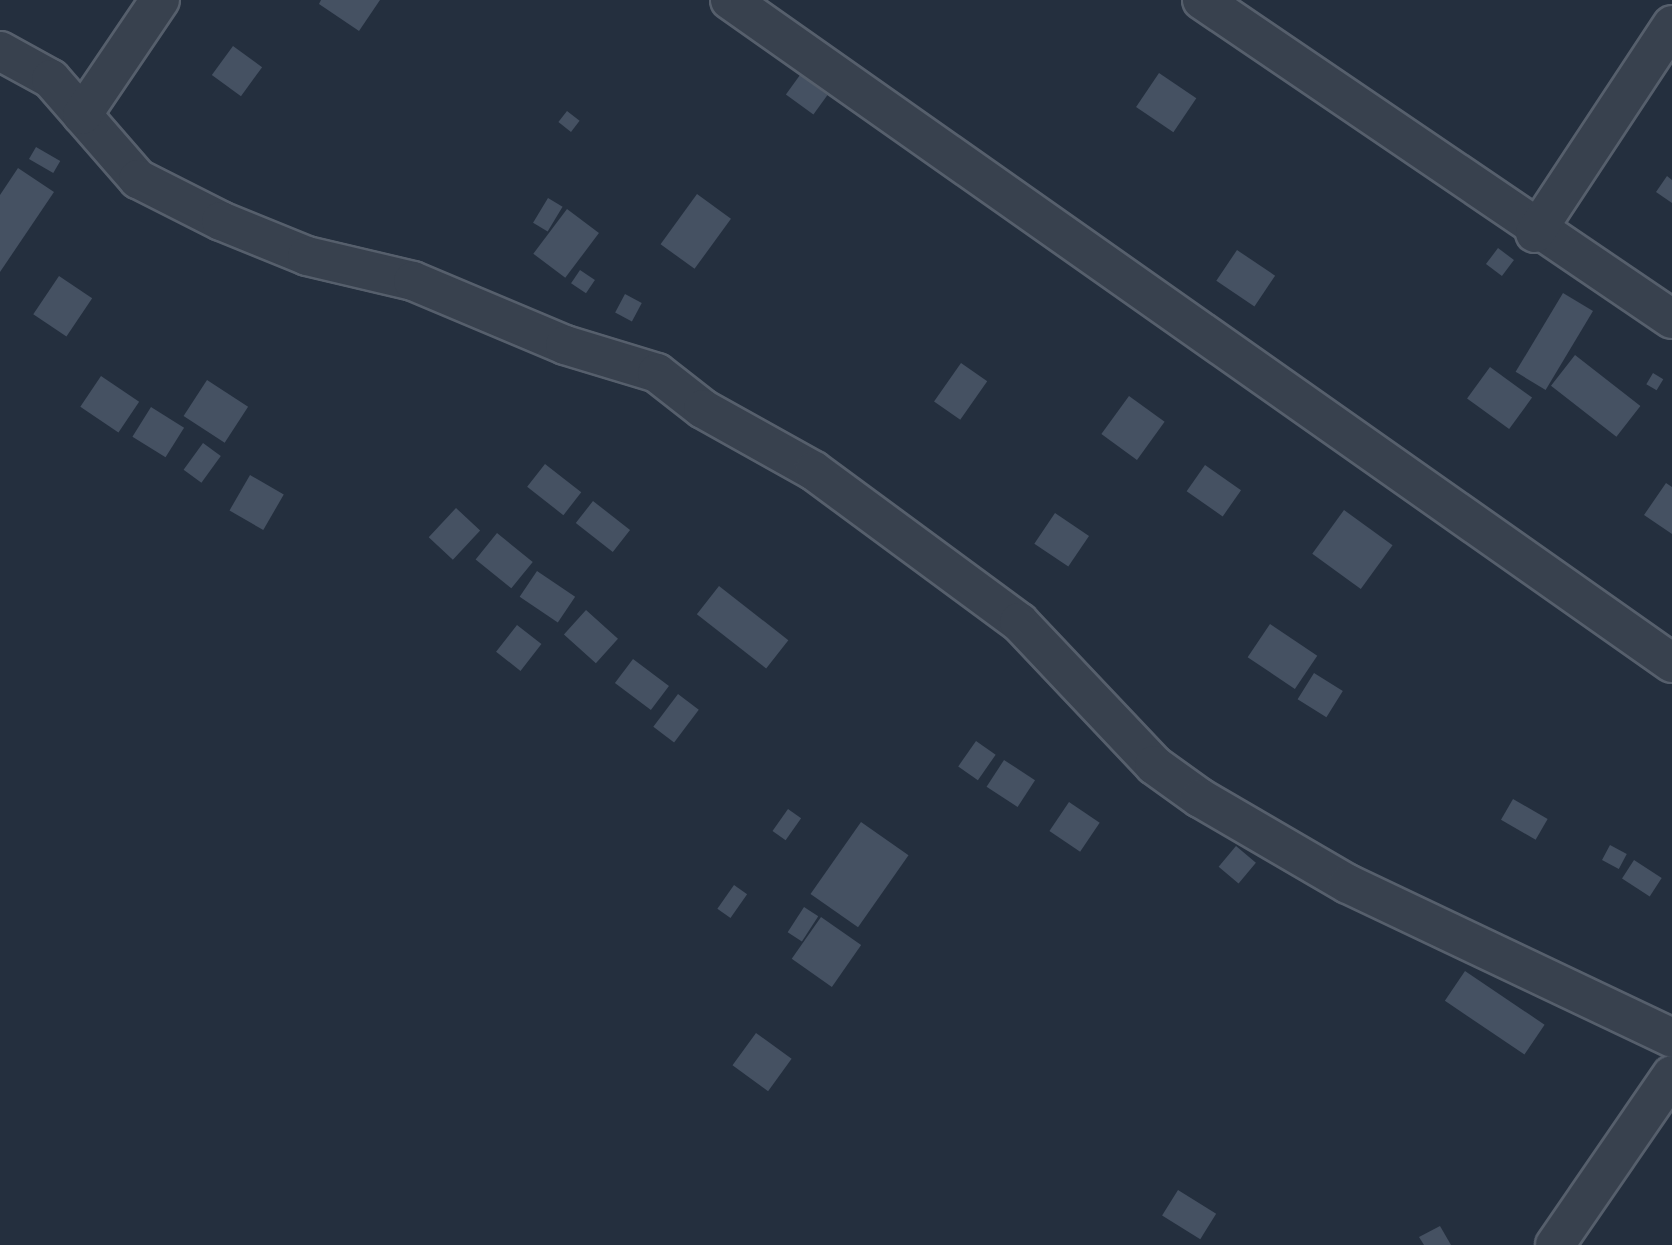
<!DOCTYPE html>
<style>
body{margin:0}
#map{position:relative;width:1672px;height:1245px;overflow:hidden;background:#242f3e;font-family:"Titillium Web",sans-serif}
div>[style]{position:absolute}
.building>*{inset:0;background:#455162;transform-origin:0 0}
.roads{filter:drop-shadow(2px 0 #565f6c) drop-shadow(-2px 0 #565f6c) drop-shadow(0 2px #565f6c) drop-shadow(0 -2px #565f6c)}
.minor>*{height:38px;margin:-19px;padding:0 19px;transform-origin:19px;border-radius:19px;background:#38414e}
span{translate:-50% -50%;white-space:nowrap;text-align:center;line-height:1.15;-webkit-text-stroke:7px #1d2633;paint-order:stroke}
</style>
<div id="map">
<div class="building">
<i style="clip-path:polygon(321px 0,380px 0,359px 31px,319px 4px)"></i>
<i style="left:233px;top:46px;width:36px;height:36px;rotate:36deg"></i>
<i style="left:1159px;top:73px;width:45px;height:41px;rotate:34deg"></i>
<i style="left:800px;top:75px;width:34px;height:24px;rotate:36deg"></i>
<i style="left:567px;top:111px;width:16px;height:14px;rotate:38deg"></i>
<i style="left:36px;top:147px;width:28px;height:14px;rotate:30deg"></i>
<i style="clip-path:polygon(18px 168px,54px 192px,0 272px,0 195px)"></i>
<i style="clip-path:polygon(1667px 176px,1672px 180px,1672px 203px,1656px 192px)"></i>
<i style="left:697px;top:194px;width:42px;height:62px;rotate:36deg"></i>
<i style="left:548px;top:198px;width:17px;height:29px;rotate:31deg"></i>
<i style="left:567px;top:209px;width:40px;height:56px;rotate:37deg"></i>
<i style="left:1498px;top:248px;width:20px;height:20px;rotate:37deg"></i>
<i style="left:1237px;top:250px;width:46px;height:37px;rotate:34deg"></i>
<i style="left:580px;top:270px;width:18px;height:16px;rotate:34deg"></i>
<i style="left:59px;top:276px;width:40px;height:46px;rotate:34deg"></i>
<i style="left:1563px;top:293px;width:35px;height:92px;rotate:31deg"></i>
<i style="left:625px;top:294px;width:19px;height:21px;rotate:28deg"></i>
<i style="left:1575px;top:355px;width:83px;height:39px;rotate:38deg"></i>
<i style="left:961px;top:363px;width:32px;height:47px;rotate:35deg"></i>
<i style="left:1490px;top:367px;width:52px;height:39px;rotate:36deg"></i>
<i style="left:1653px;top:373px;width:12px;height:13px;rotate:31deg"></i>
<i style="left:101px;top:376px;width:46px;height:37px;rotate:34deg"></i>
<i style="left:207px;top:380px;width:49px;height:43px;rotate:33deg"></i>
<i style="left:1129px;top:396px;width:44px;height:47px;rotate:36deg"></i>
<i style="left:151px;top:407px;width:39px;height:35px;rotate:32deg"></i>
<i style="left:203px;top:443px;width:22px;height:33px;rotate:36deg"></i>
<i style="left:545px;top:464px;width:46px;height:29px;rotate:38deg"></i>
<i style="left:1205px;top:465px;width:44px;height:32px;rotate:35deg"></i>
<i style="left:250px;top:475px;width:39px;height:41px;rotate:30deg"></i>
<i style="clip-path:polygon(1666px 483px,1672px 487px,1672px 534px,1644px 515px)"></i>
<i style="left:593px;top:501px;width:47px;height:28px;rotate:38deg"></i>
<i style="left:456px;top:508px;width:33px;height:40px;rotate:43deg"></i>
<i style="left:1344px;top:510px;width:60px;height:54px;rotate:36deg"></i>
<i style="left:1055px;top:513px;width:41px;height:37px;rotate:34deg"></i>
<i style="left:497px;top:533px;width:46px;height:34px;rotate:39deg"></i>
<i style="left:537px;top:571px;width:46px;height:31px;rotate:34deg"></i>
<i style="left:719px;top:586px;width:88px;height:36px;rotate:38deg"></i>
<i style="left:586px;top:610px;width:43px;height:33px;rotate:42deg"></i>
<i style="left:1270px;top:624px;width:57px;height:40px;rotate:34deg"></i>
<i style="left:517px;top:625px;width:31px;height:34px;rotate:38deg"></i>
<i style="left:633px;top:659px;width:45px;height:30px;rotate:37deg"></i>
<i style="left:1314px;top:673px;width:34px;height:31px;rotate:32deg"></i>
<i style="left:678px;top:694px;width:26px;height:41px;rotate:37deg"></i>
<i style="left:976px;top:741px;width:24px;height:31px;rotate:35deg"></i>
<i style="left:1004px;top:760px;width:37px;height:32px;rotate:33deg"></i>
<i style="left:1513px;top:799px;width:40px;height:24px;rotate:30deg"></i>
<i style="left:1069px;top:802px;width:37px;height:35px;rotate:34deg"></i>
<i style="left:788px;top:809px;width:16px;height:27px;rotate:35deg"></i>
<i style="left:861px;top:822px;width:58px;height:88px;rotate:35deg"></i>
<i style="left:1610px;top:845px;width:19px;height:17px;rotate:28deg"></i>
<i style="left:1236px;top:846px;width:26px;height:27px;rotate:40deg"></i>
<i style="left:1634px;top:860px;width:33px;height:22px;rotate:33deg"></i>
<i style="left:734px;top:885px;width:16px;height:29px;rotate:35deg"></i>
<i style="left:804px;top:907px;width:17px;height:30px;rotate:33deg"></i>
<i style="left:821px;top:917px;width:49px;height:51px;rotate:35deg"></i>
<i style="left:1465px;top:971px;width:96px;height:36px;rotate:34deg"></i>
<i style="left:756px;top:1033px;width:44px;height:40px;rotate:36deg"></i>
<i style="left:1178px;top:1190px;width:45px;height:30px;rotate:32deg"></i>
<i style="clip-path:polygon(1440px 1226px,1451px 1245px,1424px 1245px,1419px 1237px)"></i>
</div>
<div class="roads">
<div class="minor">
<i style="left:730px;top:0;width:1152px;rotate:35.14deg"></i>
<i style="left:1202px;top:0;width:568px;rotate:34.17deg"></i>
<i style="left:0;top:51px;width:58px;rotate:28.8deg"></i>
<i style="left:51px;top:79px;width:133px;rotate:49deg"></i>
<i style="left:138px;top:179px;width:93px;rotate:26.8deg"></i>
<i style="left:221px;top:221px;width:93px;rotate:22.1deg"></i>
<i style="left:307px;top:256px;width:109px;rotate:13.3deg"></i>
<i style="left:413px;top:281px;width:165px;rotate:22.8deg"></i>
<i style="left:565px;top:345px;width:96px;rotate:16.9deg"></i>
<i style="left:657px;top:373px;width:58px;rotate:38deg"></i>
<i style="left:703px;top:409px;width:127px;rotate:29.2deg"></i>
<i style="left:814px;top:471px;width:255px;rotate:36.4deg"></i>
<i style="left:1019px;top:622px;width:197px;rotate:46.6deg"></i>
<i style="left:1154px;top:765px;width:57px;rotate:35.7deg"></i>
<i style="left:1200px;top:798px;width:171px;rotate:30.2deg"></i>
<i style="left:1348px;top:884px;width:359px;rotate:25.4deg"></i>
<i style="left:82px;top:115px;width:139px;rotate:-55.9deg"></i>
<i style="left:1535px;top:233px;width:249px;rotate:-56.6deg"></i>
<i style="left:1555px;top:1245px;width:206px;rotate:-55.5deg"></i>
</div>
</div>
</div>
